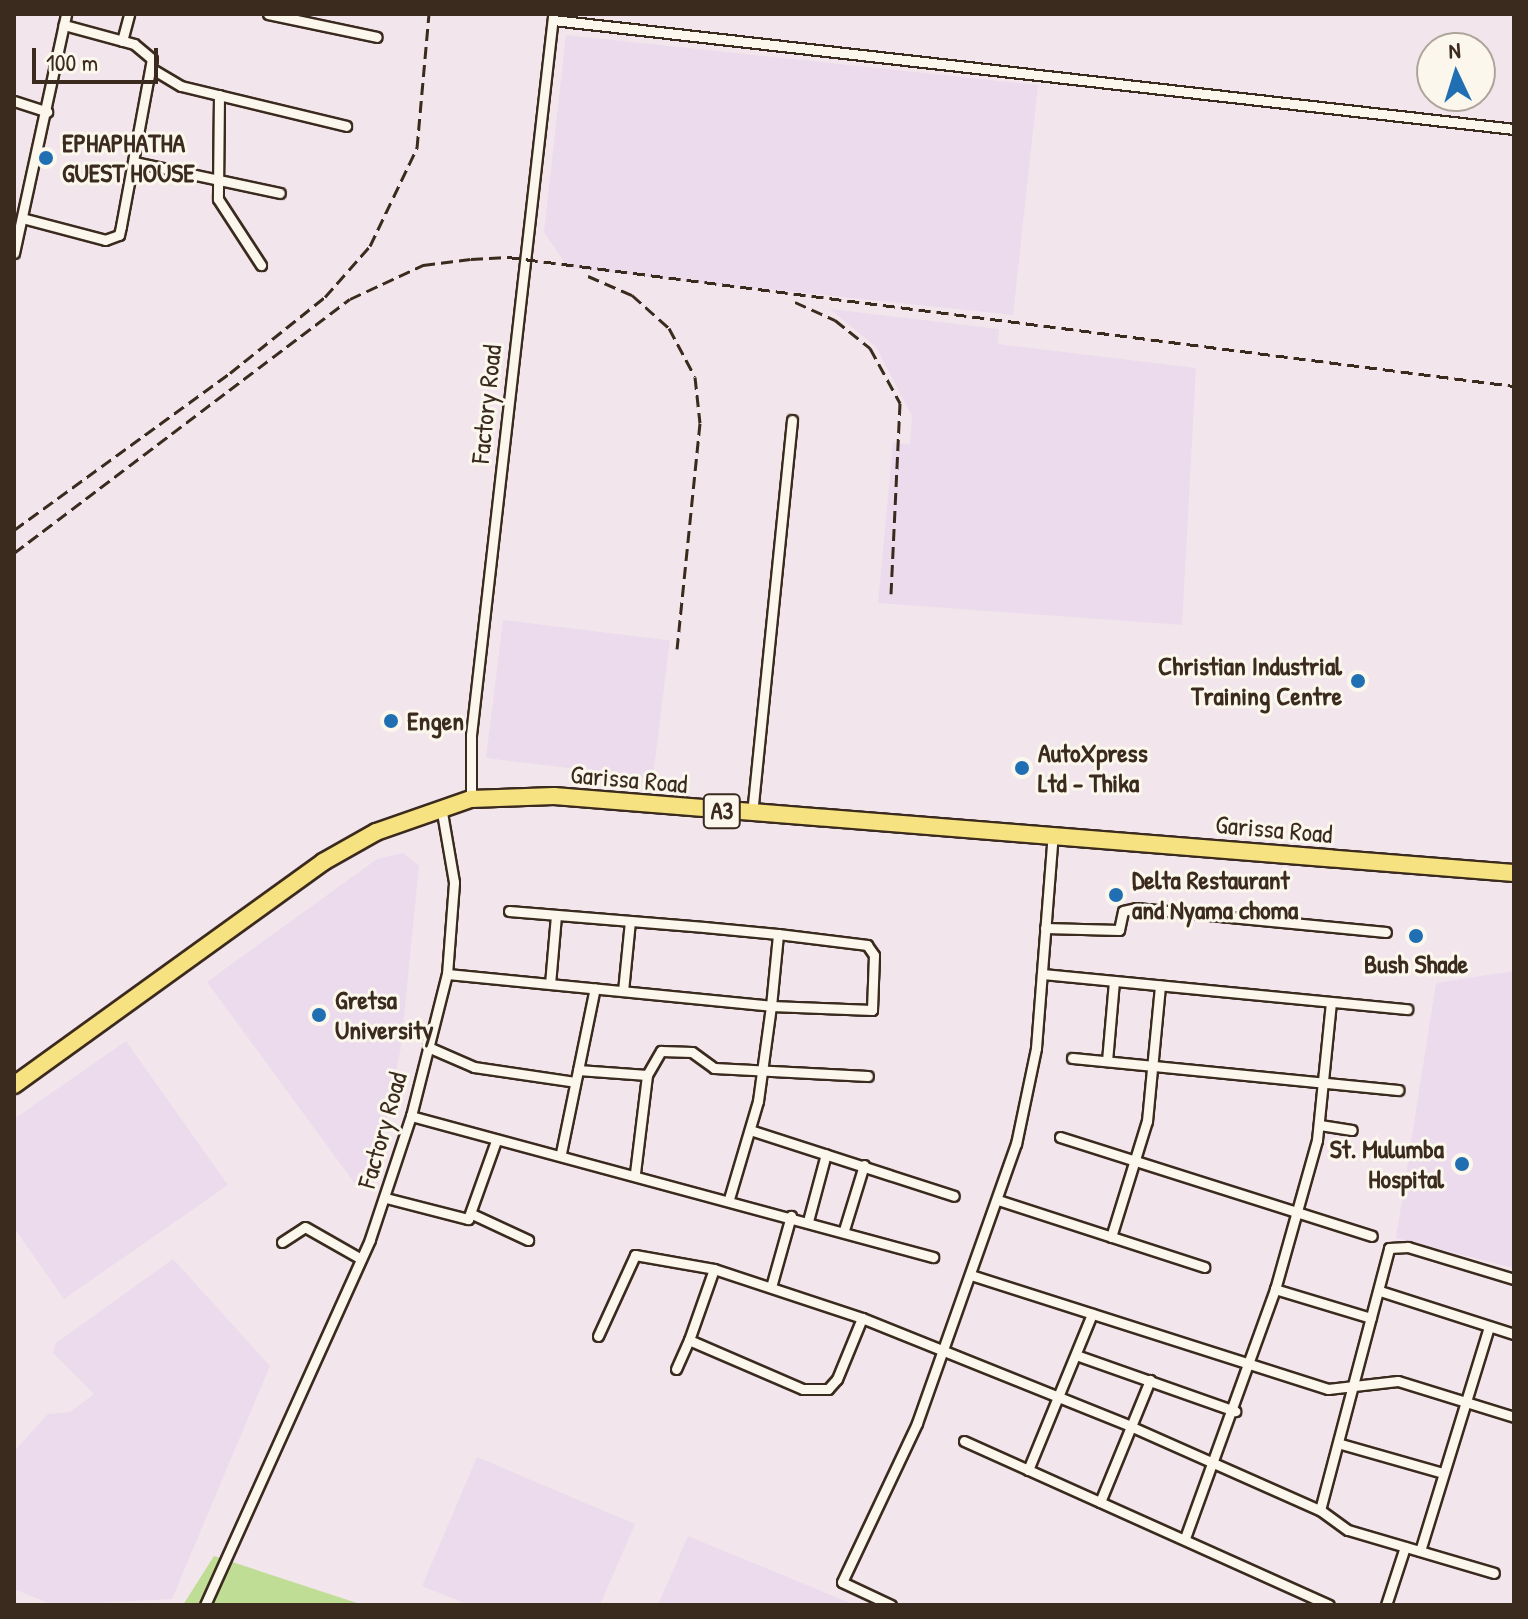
<!DOCTYPE html>
<style>
body{margin:0}
#map{position:relative;width:1528px;height:1619px;overflow:hidden;background:#f2e6ec;font-family:"Patrick Hand",sans-serif}
div>[style]{position:absolute}
.built>*{inset:0;background:#ecdbec;transform-origin:0 0}
.green>*{inset:0;background:#bfdd95}
.roads{filter:drop-shadow(2px 0 #3b2a1e) drop-shadow(-2px 0 #3b2a1e) drop-shadow(0 2px #3b2a1e) drop-shadow(0 -2px #3b2a1e)}
.street>*{height:9px;margin:-4.5px;padding:0 4.5px;transform-origin:4.5px;border-radius:4.5px;background:#fbf7ec}
.highway>*{height:16px;margin:-8px;padding:0 8px;transform-origin:8px;border-radius:8px;background:#f7e281}
.rail>*{height:3px;margin-top:-1.5px;transform-origin:0;background:repeating-linear-gradient(90deg,#3b2a1e 0 12px,transparent 0 18px)}
.dots>*{width:22px;height:22px;translate:-50% -50%;box-sizing:border-box;border:4px solid #fbf7ec;border-radius:50%}
span{translate:-50% -50%;white-space:nowrap;text-align:center;line-height:1.15;-webkit-text-stroke:6px #fbf7ec;paint-order:stroke}
.shield-label span{padding:2px 6px;background:#fbf7ec;border:2px solid;border-radius:6px;-webkit-text-stroke-width:0}
.shield-label{font-size:24px;color:#3b2a1e;font-weight:700}
.poi-label{font-size:26px;color:#3b2a1e;font-weight:700}
.left{translate:0 -50%;text-align:left}
.right{translate:-100% -50%;text-align:right}
.street-label{font-size:26px;color:#3b2a1e}
.frame{position:absolute;inset:0;border:16px solid #3b2a1e;pointer-events:none}
.north{position:absolute;left:1416px;top:32px;width:80px;height:80px;box-sizing:border-box;background:#fbf7ec;border:2px solid #aea59a;border-radius:50%;rotate:356deg;font-size:22px;font-weight:700;line-height:32px;text-align:center;color:#3b2a1e}
.north::after{content:'';display:block;margin:auto;width:28px;height:36px;background:#1f6fb2;clip-path:polygon(50% 0,100% 100%,50% 72%,0 100%)}
.scale{position:absolute;left:32px;top:48px;width:126px;height:36px;box-sizing:border-box;border:4px solid #3b2a1e;border-top:0;padding-left:10px;font-size:24px;line-height:28px;white-space:nowrap;color:#3b2a1e;-webkit-text-stroke:6px #fbf7ec;paint-order:stroke}
</style>
<div id="map">
<div class="built">
<i style="clip-path:polygon(566px 35px,1038px 85px,1013px 315px,568px 268px,544px 232px)"></i>
<i style="clip-path:polygon(830px 309px,999px 329px,998px 344px,1196px 368px,1182px 625px,878px 603px,893px 443px,910px 444px,912px 416px,876px 347px)"></i>
<i style="left:503px;top:620px;width:168px;height:139px;rotate:7deg"></i>
<i style="clip-path:polygon(403px 853px,419px 866px,401px 1047px,373px 1186px,358px 1188px,207px 982px,377px 859px)"></i>
<i style="clip-path:polygon(1514px 971px,1514px 1268px,1396px 1238px,1436px 983px)"></i>
<i style="clip-path:polygon(126px 1041px,228px 1185px,64px 1299px,14px 1228px,14px 1119px)"></i>
<i style="clip-path:polygon(173px 1259px,270px 1366px,172px 1599px,53px 1605px,14px 1589px,14px 1451px,48px 1414px,70px 1412px,94px 1394px,53px 1353px,56px 1343px)"></i>
<i style="clip-path:polygon(477px 1457px,635px 1524px,600px 1605px,469px 1605px,422px 1586px)"></i>
<i style="clip-path:polygon(688px 1536px,855px 1605px,658px 1605px)"></i>
</div>
<div class="green">
<i style="clip-path:polygon(214px 1556px,363px 1605px,183px 1605px)"></i>
</div>
<div class="roads">
<div class="street">
<i style="left:268px;top:14px;width:111px;rotate:11.9deg"></i>
<i style="left:553px;top:20px;width:967px;rotate:6.47deg"></i>
<i style="left:122px;top:41px;width:28px;rotate:-75deg"></i>
<i style="left:154px;top:70px;width:31px;rotate:31deg"></i>
<i style="left:181px;top:86px;width:170px;rotate:13.6deg"></i>
<i style="left:219px;top:95px;width:104px;rotate:90.6deg"></i>
<i style="left:218px;top:199px;width:79px;rotate:56.9deg"></i>
<i style="left:14px;top:101px;width:35px;rotate:18deg"></i>
<i style="left:135px;top:162px;width:148px;rotate:12.1deg"></i>
<i style="left:22px;top:218px;width:86px;rotate:14.8deg"></i>
<i style="left:105px;top:240px;width:15px;rotate:-20deg"></i>
<i style="left:119px;top:235px;width:9px;rotate:-77deg"></i>
<i style="left:121px;top:226px;width:170px;rotate:-79.5deg"></i>
<i style="left:152px;top:59px;width:23px;rotate:-140deg"></i>
<i style="left:134px;top:44px;width:73px;rotate:-164.8deg"></i>
<i style="left:14px;top:253px;width:245px;rotate:-77.7deg"></i>
<i style="left:471px;top:799px;width:64px;rotate:-90deg"></i>
<i style="left:471px;top:735px;width:724px;rotate:-83.49deg"></i>
<i style="left:752px;top:814px;width:396px;rotate:-84.2deg"></i>
<i style="left:509px;top:911px;width:196px;rotate:4.7deg"></i>
<i style="left:704px;top:927px;width:74px;rotate:5.4deg"></i>
<i style="left:778px;top:934px;width:90px;rotate:7deg"></i>
<i style="left:867px;top:945px;width:12px;rotate:55deg"></i>
<i style="left:874px;top:955px;width:55px;rotate:92.1deg"></i>
<i style="left:872px;top:1010px;width:101px;rotate:-177.7deg"></i>
<i style="left:771px;top:1006px;width:72px;rotate:-84.4deg"></i>
<i style="left:1045px;top:928px;width:74px;rotate:1.5deg"></i>
<i style="left:1119px;top:930px;width:19px;rotate:-78deg"></i>
<i style="left:1123px;top:911px;width:13px;rotate:-13deg"></i>
<i style="left:1136px;top:908px;width:251px;rotate:5.5deg"></i>
<i style="left:447px;top:974px;width:326px;rotate:5.6deg"></i>
<i style="left:771px;top:1006px;width:96px;rotate:97.8deg"></i>
<i style="left:758px;top:1101px;width:102px;rotate:106.5deg"></i>
<i style="left:1042px;top:974px;width:367px;rotate:5.5deg"></i>
<i style="left:550px;top:984px;width:69px;rotate:-85deg"></i>
<i style="left:623px;top:991px;width:70px;rotate:-84.3deg"></i>
<i style="left:1331px;top:1002px;width:139px;rotate:95.8deg"></i>
<i style="left:1317px;top:1140px;width:155px;rotate:105.7deg"></i>
<i style="left:1275px;top:1289px;width:100px;rotate:16.8deg"></i>
<i style="left:428px;top:1047px;width:50px;rotate:23.5deg"></i>
<i style="left:474px;top:1067px;width:102px;rotate:8.4deg"></i>
<i style="left:1072px;top:1058px;width:328px;rotate:5.6deg"></i>
<i style="left:1107px;top:1061px;width:80px;rotate:-85deg"></i>
<i style="left:578px;top:1070px;width:69px;rotate:4.1deg"></i>
<i style="left:411px;top:1116px;width:541px;rotate:15.12deg"></i>
<i style="left:1320px;top:1125px;width:32px;rotate:9deg"></i>
<i style="left:750px;top:1130px;width:214px;rotate:17.9deg"></i>
<i style="left:1060px;top:1137px;width:327px;rotate:17.6deg"></i>
<i style="left:561px;top:1153px;width:168px;rotate:-78.4deg"></i>
<i style="left:635px;top:1173px;width:99px;rotate:-83deg"></i>
<i style="left:647px;top:1075px;width:28px;rotate:-60deg"></i>
<i style="left:661px;top:1051px;width:31px;rotate:2deg"></i>
<i style="left:692px;top:1052px;width:27px;rotate:36deg"></i>
<i style="left:714px;top:1068px;width:154px;rotate:3deg"></i>
<i style="left:386px;top:1198px;width:85px;rotate:14.4deg"></i>
<i style="left:468px;top:1219px;width:83px;rotate:-70.3deg"></i>
<i style="left:998px;top:1200px;width:217px;rotate:18deg"></i>
<i style="left:472px;top:1214px;width:62px;rotate:24.9deg"></i>
<i style="left:808px;top:1221px;width:69px;rotate:-75deg"></i>
<i style="left:844px;top:1230px;width:68px;rotate:-72.9deg"></i>
<i style="left:1111px;top:1237px;width:121px;rotate:-72.8deg"></i>
<i style="left:1147px;top:1121px;width:136px;rotate:-84.5deg"></i>
<i style="left:282px;top:1242px;width:27px;rotate:-33deg"></i>
<i style="left:305px;top:1227px;width:64px;rotate:29.7deg"></i>
<i style="left:714px;top:1269px;width:75px;rotate:109.4deg"></i>
<i style="left:689px;top:1340px;width:124px;rotate:23.3deg"></i>
<i style="left:803px;top:1389px;width:25px"></i>
<i style="left:828px;top:1389px;width:13px;rotate:-48deg"></i>
<i style="left:837px;top:1379px;width:66px;rotate:-67.7deg"></i>
<i style="left:974px;top:1276px;width:372px;rotate:17.7deg"></i>
<i style="left:1328px;top:1389px;width:70px;rotate:-6.5deg"></i>
<i style="left:1398px;top:1381px;width:121px;rotate:17.2deg"></i>
<i style="left:771px;top:1287px;width:74px;rotate:-74.3deg"></i>
<i style="left:1380px;top:1291px;width:141px;rotate:17.8deg"></i>
<i style="left:598px;top:1336px;width:89px;rotate:-65.4deg"></i>
<i style="left:635px;top:1255px;width:80px;rotate:10deg"></i>
<i style="left:714px;top:1269px;width:156px;rotate:18.3deg"></i>
<i style="left:862px;top:1318px;width:289px;rotate:21.9deg"></i>
<i style="left:1130px;top:1426px;width:208px;rotate:23.9deg"></i>
<i style="left:1320px;top:1510px;width:34px;rotate:36deg"></i>
<i style="left:1348px;top:1530px;width:152px;rotate:16.4deg"></i>
<i style="left:1076px;top:1355px;width:169px;rotate:19.4deg"></i>
<i style="left:676px;top:1369px;width:32px;rotate:-66deg"></i>
<i style="left:964px;top:1441px;width:400px;rotate:24.2deg"></i>
<i style="left:1341px;top:1444px;width:106px;rotate:15.9deg"></i>
<i style="left:1028px;top:1470px;width:169px;rotate:-67.7deg"></i>
<i style="left:1100px;top:1502px;width:132px;rotate:-67.7deg"></i>
<i style="left:1320px;top:1510px;width:271px;rotate:-75.2deg"></i>
<i style="left:1389px;top:1248px;width:19px;rotate:-3deg"></i>
<i style="left:1408px;top:1247px;width:111px;rotate:16.8deg"></i>
<i style="left:1185px;top:1538px;width:265px;rotate:-70.1deg"></i>
<i style="left:1420px;top:1551px;width:234px;rotate:-72.9deg"></i>
<i style="left:205px;top:1605px;width:401px;rotate:-65.7deg"></i>
<i style="left:370px;top:1239px;width:130px;rotate:-71.6deg"></i>
<i style="left:411px;top:1116px;width:146px;rotate:-75.8deg"></i>
<i style="left:447px;top:974px;width:92px;rotate:-85.6deg"></i>
<i style="left:454px;top:882px;width:76px;rotate:-99.8deg"></i>
<i style="left:891px;top:1605px;width:54px;rotate:-154.9deg"></i>
<i style="left:842px;top:1582px;width:176px;rotate:-64.7deg"></i>
<i style="left:917px;top:1423px;width:296px;rotate:-70.5deg"></i>
<i style="left:1016px;top:1144px;width:98px;rotate:-78.2deg"></i>
<i style="left:1036px;top:1048px;width:215px;rotate:-85.5deg"></i>
<i style="left:1386px;top:1605px;width:61px;rotate:-71.9deg"></i>
</div>
<div class="highway">
<i style="left:14px;top:1085px;width:381px;rotate:-35.8deg"></i>
<i style="left:323px;top:862px;width:61px;rotate:-29.5deg"></i>
<i style="left:376px;top:832px;width:101px;rotate:-19.2deg"></i>
<i style="left:471px;top:799px;width:83px;rotate:-2.1deg"></i>
<i style="left:554px;top:796px;width:963px;rotate:4.59deg"></i>
</div>
</div>
<div class="rail">
<i style="left:588px;top:276px;width:48px;rotate:23.4deg"></i>
<i style="left:632px;top:295px;width:50px;rotate:41.7deg"></i>
<i style="left:669px;top:328px;width:55px;rotate:62deg"></i>
<i style="left:695px;top:377px;width:46px;rotate:83.8deg"></i>
<i style="left:700px;top:423px;width:227px;rotate:95.8deg"></i>
<i style="left:795px;top:302px;width:44px;rotate:24.2deg"></i>
<i style="left:835px;top:320px;width:45px;rotate:38.7deg"></i>
<i style="left:870px;top:348px;width:63px;rotate:61.4deg"></i>
<i style="left:900px;top:403px;width:191px;rotate:92.7deg"></i>
<i style="left:14px;top:530px;width:267px;rotate:-36deg"></i>
<i style="left:230px;top:373px;width:122px;rotate:-38.7deg"></i>
<i style="left:325px;top:297px;width:68px;rotate:-48.6deg"></i>
<i style="left:370px;top:246px;width:109px;rotate:-64.4deg"></i>
<i style="left:417px;top:148px;width:135px;rotate:-84.9deg"></i>
<i style="left:14px;top:553px;width:421px;rotate:-37.1deg"></i>
<i style="left:350px;top:299px;width:81px;rotate:-25deg"></i>
<i style="left:423px;top:265px;width:48px;rotate:-7.1deg"></i>
<i style="left:471px;top:259px;width:37px;rotate:-3deg"></i>
<i style="left:508px;top:257px;width:1014px;rotate:7.31deg"></i>
</div>
<div class="dots">
<i style="left:46px;top:158px;background:#1f6fb2"></i>
<i style="left:1358px;top:681px;background:#1f6fb2"></i>
<i style="left:391px;top:721px;background:#1f6fb2"></i>
<i style="left:1022px;top:768px;background:#1f6fb2"></i>
<i style="left:1116px;top:895px;background:#1f6fb2"></i>
<i style="left:1416px;top:936px;background:#1f6fb2"></i>
<i style="left:319px;top:1015px;background:#1f6fb2"></i>
<i style="left:1462px;top:1164px;background:#1f6fb2"></i>
</div>
<div class="shield-label">
<span style="left:722px;top:811px">A3</span>
</div>
<div class="poi-label">
<span class="left" style="left:62px;top:158px">EPHAPHATHA<br>GUEST HOUSE</span>
<span class="right" style="left:1342px;top:681px">Christian Industrial<br>Training Centre</span>
<span class="left" style="left:407px;top:721px">Engen</span>
<span class="left" style="left:1038px;top:768px">AutoXpress<br>Ltd - Thika</span>
<span class="left" style="left:1132px;top:895px">Delta Restaurant<br>and Nyama choma</span>
<span style="left:1416px;top:964px">Bush Shade</span>
<span class="left" style="left:335px;top:1015px">Gretsa<br>University</span>
<span class="right" style="left:1444px;top:1164px">St. Mulumba<br>Hospital</span>
</div>
<div class="street-label">
<span style="left:486px;top:404px;rotate:-84deg">Factory Road</span>
<span style="left:629px;top:779px;rotate:5deg">Garissa Road</span>
<span style="left:1274px;top:829px;rotate:5deg">Garissa Road</span>
<span style="left:382px;top:1130px;rotate:-74deg">Factory Road</span>
</div>
<div class="frame"></div>
<div class="north">N</div>
<div class="scale">100 m</div>
</div>
